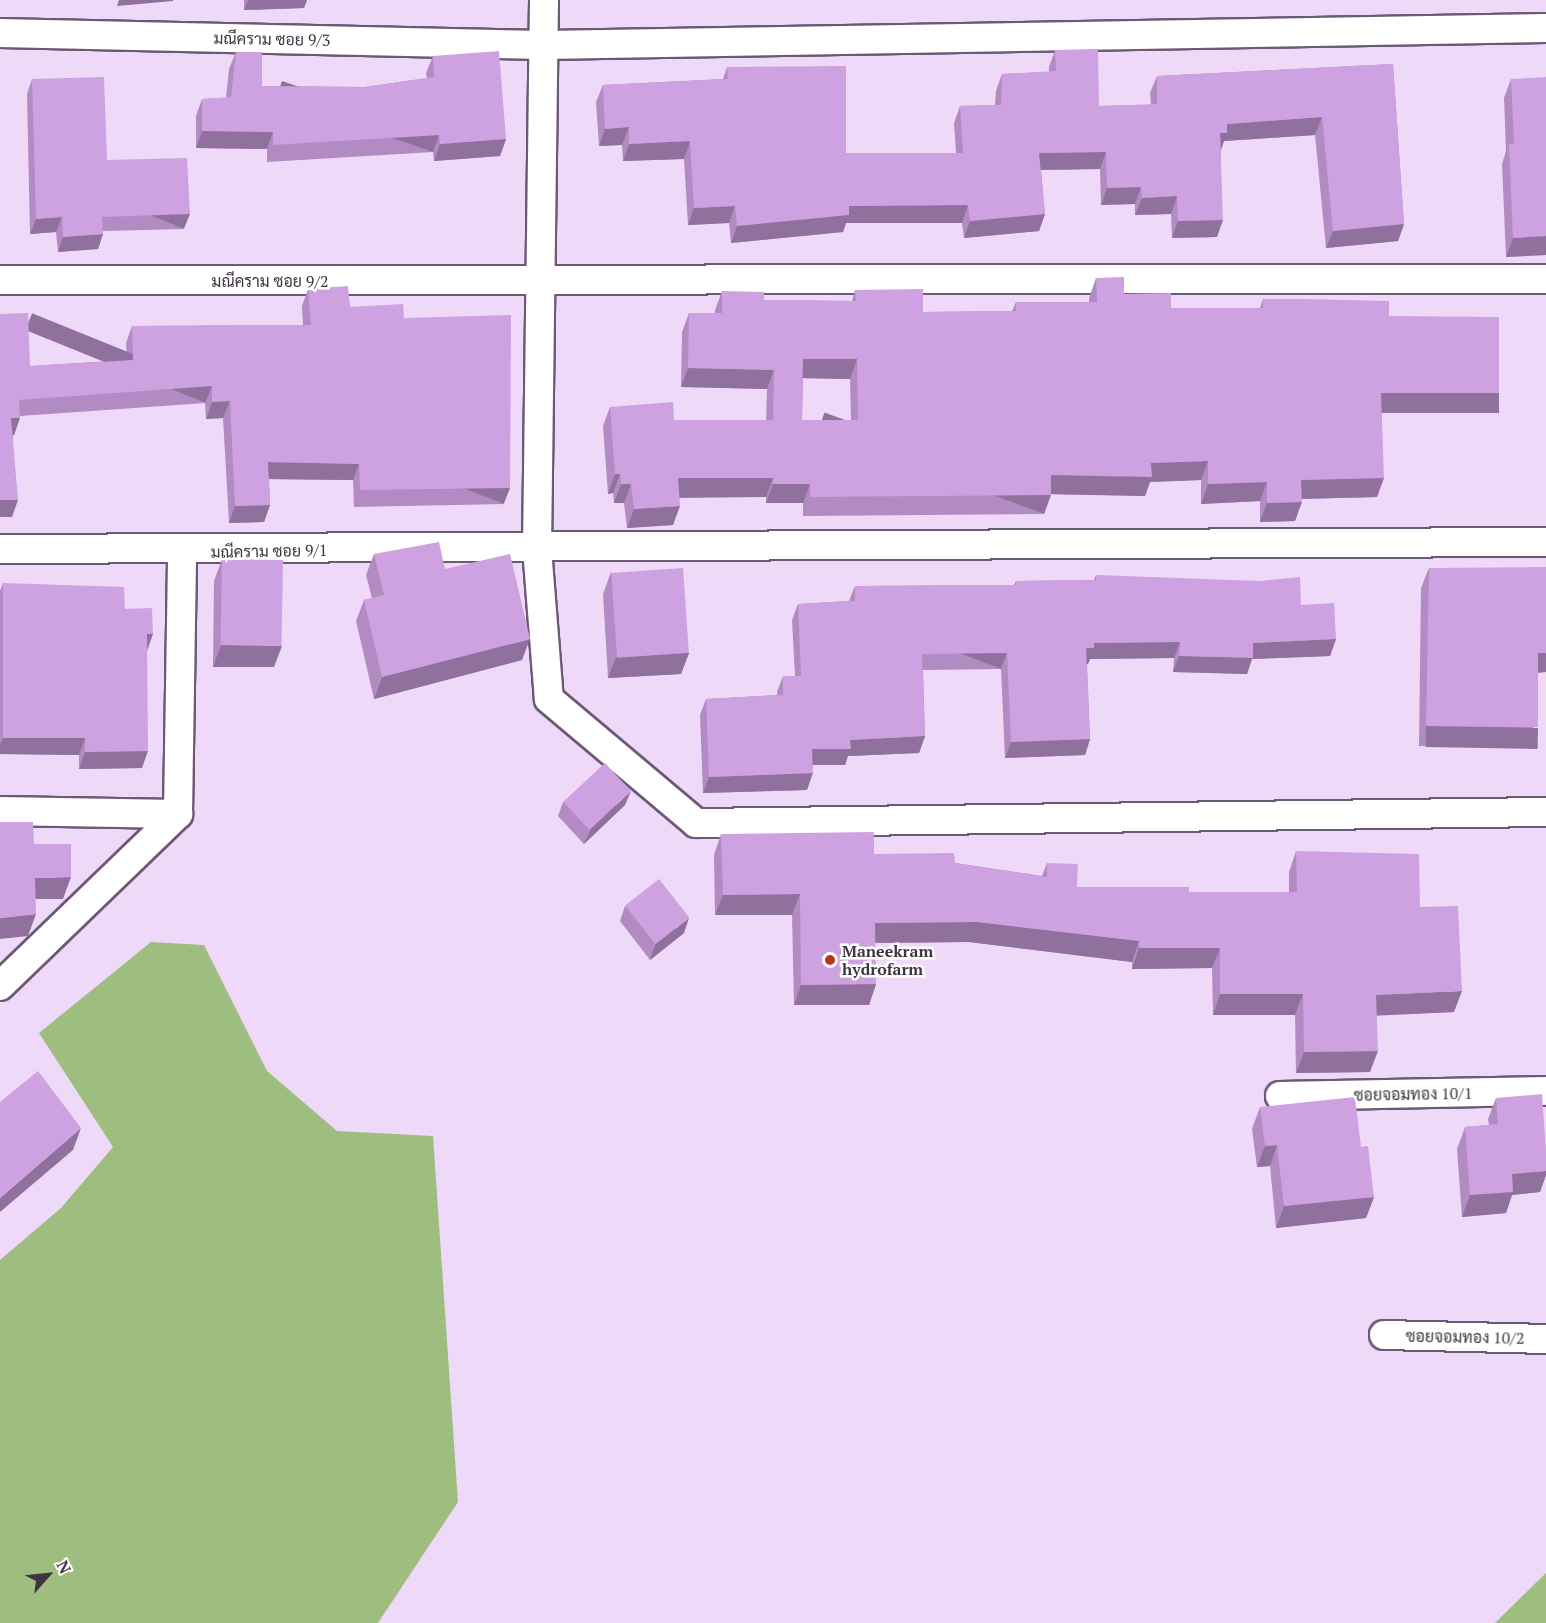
<!DOCTYPE html>
<meta charset="utf-8">
<style>
body{margin:0}
#map{position:relative;width:1546px;height:1623px;overflow:hidden;background:#efd9f9;font-family:"PT Serif",Sarabun,serif}
div>[style]{position:absolute}
.green>*{inset:0;background:#9dbe7e}
.roads{filter:drop-shadow(2px 0 #6c5974) drop-shadow(-2px 0 #6c5974) drop-shadow(0 2px #6c5974) drop-shadow(0 -2px #6c5974)}
.minor>*{height:28px;margin:-14px;padding:0 14px;transform-origin:14px;border-radius:14px;background:#fff}
.wall>*{inset:0;background:#b18bc1}
.shaded-wall>*{inset:0;background:#90719d;transform-origin:0 0}
.building>*{inset:0;background:#cea2e0;transform-origin:0 0}
.dots>*{width:16px;height:16px;translate:-50% -50%;box-sizing:border-box;border:3px solid #fff;border-radius:50%}
span{translate:-50% -50%;white-space:nowrap;text-align:center;line-height:1.15;-webkit-text-stroke:5px #fff;paint-order:stroke}
.street-label{font-size:16px;color:#3e3541}
.poi-label{font-size:16px;color:#3e3541;font-weight:700}
.left{translate:0 -50%;text-align:left}
.north{position:absolute;left:18px;top:1545px;width:60px;height:60px;-webkit-text-stroke:4px #fff;paint-order:stroke;rotate:63deg;font-size:16px;font-weight:700;line-height:24px;text-align:center;color:#3e3541}
.north::after{content:'';display:block;margin:auto;width:21px;height:27px;background:#3e3541;clip-path:polygon(50% 0,100% 100%,50% 72%,0 100%)}
</style>
<div id="map">
<div class="green">
<i style="clip-path:polygon(151px 942px,204px 945px,267px 1071px,337px 1131px,433px 1136px,458px 1502px,378px 1623px,0 1623px,0 1260px,61px 1208px,113px 1147px,39px 1033px)"></i>
<i style="clip-path:polygon(1546px 1573px,1546px 1623px,1495px 1623px)"></i>
</div>
<div class="roads">
<div class="minor">
<i style="left:544px;top:0;width:548px;rotate:90.73deg"></i>
<i style="left:537px;top:548px;width:151px;rotate:85.5deg"></i>
<i style="left:549px;top:699px;width:192px;rotate:40.1deg"></i>
<i style="left:696px;top:823px;width:850px;rotate:-0.74deg"></i>
<i style="left:0;top:33px;width:544px;rotate:1.26deg"></i>
<i style="left:544px;top:45px;width:1002px;rotate:-0.97deg"></i>
<i style="left:0;top:280px;width:1546px;rotate:-0.04deg"></i>
<i style="left:0;top:549px;width:1546px;rotate:-0.26deg"></i>
<i style="left:0;top:811px;width:178px;rotate:1deg"></i>
<i style="left:0;top:986px;width:248px;rotate:-44deg"></i>
<i style="left:178px;top:814px;width:262px;rotate:-89.1deg"></i>
<i style="left:1280px;top:1096px;width:266px;rotate:-1.1deg"></i>
<i style="left:1384px;top:1335px;width:162px;rotate:1.4deg"></i>
</div>
</div>
<div class="wall">
<i style="clip-path:polygon(244px 0,307px 0,304px 8px,244px 10px)"></i>
<i style="clip-path:polygon(1055px 50px,1099px 106px,1151px 105px,1150px 93px,1157px 76px,1393px 64px,1404px 224px,1398px 241px,1326px 248px,1315px 135px,1224px 141px,1221px 149px,1217px 237px,1172px 238px,1171px 214px,1135px 215px,1135px 204px,1101px 205px,1100px 169px,1041px 170px,1045px 214px,1039px 231px,964px 238px,962px 223px,846px 223px,843px 232px,731px 243px,729px 223px,688px 225px,684px 159px,623px 161px,622px 145px,599px 146px,596px 102px,603px 85px,723px 79px,727px 67px,846px 153px,956px 153px,954px 123px,960px 106px,995px 105px,996px 91px,1002px 74px,1049px 72px,1049px 67px)"></i>
<i style="clip-path:polygon(236px 52px,262px 86px,365px 87px,427px 78px,426px 73px,433px 56px,506px 139px,500px 156px,434px 161px,433px 152px,267px 162px,267px 149px,196px 148px,196px 116px,202px 99px,226px 98px,229px 69px)"></i>
<i style="clip-path:polygon(32px 79px,107px 160px,184px 229px,103px 231px,103px 234px,98px 249px,58px 252px,56px 232px,30px 234px,27px 94px)"></i>
<i style="clip-path:polygon(1511px 79px,1546px 255px,1506px 257px,1502px 164px,1506px 151px,1504px 98px)"></i>
<i style="clip-path:polygon(evenodd,1096px 278px,1124px 294px,1171px 308px,1260px 308px,1263px 299px,1389px 316px,1492px 412px,1382px 412px,1377px 497px,1302px 499px,1295px 521px,1260px 522px,1260px 501px,1201px 504px,1201px 480px,1150px 482px,1145px 496px,1051px 494px,1044px 514px,803px 516px,803px 503px,766px 503px,766px 497px,680px 497px,673px 525px,627px 528px,624px 503px,614px 503px,613px 493px,608px 494px,603px 426px,610px 407px,674px 420px,766px 420px,767px 389px,681px 387px,682px 332px,689px 313px,715px 313px,715px 310px,722px 291px,764px 300px,852px 301px,855px 290px,923px 312px,1012px 311px,1016px 302px,1089px 302px,1089px 298px,1096px 278px,803px 378px,850px 379px,851px 420px,802px 420px,803px 378px)"></i>
<i style="clip-path:polygon(308px 289px,350px 307px,404px 318px,504px 504px,354px 507px,353px 480px,269px 479px,270px 505px,264px 522px,229px 523px,223px 418px,206px 419px,205px 403px,20px 416px,14px 435px,13px 435px,12px 517px,0 314px,30px 366px,127px 360px,126px 343px,132px 326px,303px 325px,302px 306px)"></i>
<i style="clip-path:polygon(374px 554px,445px 569px,522px 660px,374px 699px,356px 621px,364px 600px,372px 598px,366px 575px)"></i>
<i style="clip-path:polygon(222px 559px,274px 667px,213px 667px,214px 581px)"></i>
<i style="clip-path:polygon(1429px 568px,1546px 672px,1538px 673px,1531px 747px,1419px 746px,1421px 588px)"></i>
<i style="clip-path:polygon(611px 572px,689px 653px,681px 674px,608px 678px,603px 594px)"></i>
<i style="clip-path:polygon(1096px 575px,1301px 605px,1336px 639px,1330px 656px,1252px 659px,1247px 674px,1173px 672px,1174px 658px,1090px 659px,1088px 664px,1087px 664px,1090px 739px,1085px 755px,1005px 758px,1001px 669px,923px 670px,925px 736px,919px 753px,848px 756px,845px 765px,813px 765px,807px 790px,703px 793px,700px 715px,706px 699px,777px 695px,777px 692px,783px 676px,795px 676px,792px 620px,798px 604px,849px 601px,855px 586px,1014px 585px,1016px 581px,1094px 580px)"></i>
<i style="clip-path:polygon(3px 583px,125px 609px,147px 650px,142px 768px,79px 769px,79px 755px,0 754px,0 591px)"></i>
<i style="clip-path:polygon(563px 802px,625px 805px,584px 844px,558px 816px)"></i>
<i style="clip-path:polygon(721px 834px,874px 854px,955px 863px,1042px 876px,1047px 863px,1077px 887px,1189px 892px,1289px 892px,1289px 872px,1296px 851px,1420px 907px,1454px 1012px,1377px 1015px,1370px 1072px,1296px 1073px,1295px 1015px,1213px 1015px,1212px 968px,1132px 969px,1132px 962px,969px 942px,875px 943px,876px 984px,869px 1005px,794px 1005px,792px 915px,715px 915px,714px 855px)"></i>
<i style="clip-path:polygon(625px 906px,684px 933px,650px 960px,620px 921px)"></i>
<i style="clip-path:polygon(1496px 1098px,1546px 1171px,1546px 1175px,1540px 1192px,1512px 1195px,1506px 1213px,1462px 1217px,1457px 1149px,1465px 1127px,1489px 1125px,1488px 1119px)"></i>
<i style="clip-path:polygon(1260px 1107px,1361px 1147px,1374px 1197px,1366px 1218px,1276px 1228px,1270px 1166px,1257px 1167px,1252px 1129px)"></i>
</div>
<div class="shaded-wall">
<i style="clip-path:polygon(119px 0,173px 0,173px 1px,117px 6px)"></i>
<i style="clip-path:polygon(248px 0,307px 0,304px 8px,244px 10px)"></i>
<i style="clip-path:polygon(1322px 117px,1315px 135px,1224px 141px,1221px 150px,1220px 133px,1227px 124px)"></i>
<i style="clip-path:polygon(629px 127px,622px 145px,599px 146px,605px 129px)"></i>
<i style="clip-path:polygon(202px 131px,273px 132px,267px 149px,196px 148px)"></i>
<i style="left:439px;top:135px;width:18px;height:166px;rotate:109deg"></i>
<i style="clip-path:polygon(506px 139px,500px 156px,434px 161px,440px 144px)"></i>
<i style="clip-path:polygon(690px 141px,684px 159px,623px 161px,629px 144px)"></i>
<i style="clip-path:polygon(1106px 152px,1100px 169px,1033px 170px,1039px 153px)"></i>
<i style="clip-path:polygon(1141px 187px,1135px 204px,1101px 205px,1107px 188px)"></i>
<i style="clip-path:polygon(1177px 196px,1171px 214px,1135px 215px,1142px 198px)"></i>
<i style="clip-path:polygon(968px 205px,962px 223px,846px 223px,843px 232px,731px 243px,737px 226px,849px 206px)"></i>
<i style="clip-path:polygon(735px 206px,729px 223px,688px 225px,694px 208px)"></i>
<i style="left:190px;top:214px;width:16px;height:88px;rotate:112deg"></i>
<i style="clip-path:polygon(1045px 214px,1039px 231px,964px 238px,970px 221px)"></i>
<i style="clip-path:polygon(62px 217px,56px 232px,30px 234px,36px 219px)"></i>
<i style="clip-path:polygon(1223px 220px,1217px 237px,1172px 238px,1178px 221px)"></i>
<i style="clip-path:polygon(1404px 224px,1398px 241px,1326px 248px,1333px 231px)"></i>
<i style="clip-path:polygon(103px 234px,98px 249px,58px 252px,63px 237px)"></i>
<i style="clip-path:polygon(1546px 236px,1546px 255px,1506px 257px,1513px 238px)"></i>
<i style="clip-path:polygon(803px 359px,857px 359px,850px 379px,796px 378px)"></i>
<i style="clip-path:polygon(688px 368px,774px 370px,767px 389px,681px 387px)"></i>
<i style="left:212px;top:386px;width:18px;height:194px;rotate:112deg"></i>
<i style="left:1381px;top:393px;width:118px;height:20px"></i>
<i style="clip-path:polygon(230px 401px,223px 418px,206px 419px,212px 402px)"></i>
<i style="clip-path:polygon(11px 418px,20px 418px,14px 435px,5px 435px)"></i>
<i style="clip-path:polygon(1208px 461px,1201px 480px,1150px 482px,1145px 496px,1044px 494px,1051px 475px,1151px 463px)"></i>
<i style="clip-path:polygon(268px 462px,359px 464px,353px 480px,262px 479px)"></i>
<i style="clip-path:polygon(615px 474px,620px 474px,613px 493px,608px 494px)"></i>
<i style="clip-path:polygon(678px 478px,773px 478px,766px 497px,671px 498px)"></i>
<i style="clip-path:polygon(1384px 478px,1377px 497px,1294px 499px,1301px 480px)"></i>
<i style="clip-path:polygon(1267px 482px,1260px 501px,1201px 504px,1208px 484px)"></i>
<i style="clip-path:polygon(621px 484px,631px 484px,624px 503px,614px 503px)"></i>
<i style="clip-path:polygon(773px 484px,810px 484px,803px 503px,766px 503px)"></i>
<i style="left:510px;top:488px;width:17px;height:150px;rotate:111deg"></i>
<i style="left:1051px;top:495px;width:20px;height:241px;rotate:110deg"></i>
<i style="clip-path:polygon(0 500px,18px 500px,12px 517px,0 517px)"></i>
<i style="clip-path:polygon(1302px 502px,1295px 521px,1260px 522px,1267px 503px)"></i>
<i style="clip-path:polygon(270px 505px,264px 522px,229px 523px,235px 506px)"></i>
<i style="clip-path:polygon(680px 506px,673px 525px,627px 528px,634px 509px)"></i>
<i style="clip-path:polygon(147px 634px,153px 634px,147px 651px)"></i>
<i style="clip-path:polygon(530px 639px,522px 660px,374px 699px,382px 677px)"></i>
<i style="clip-path:polygon(1336px 639px,1330px 656px,1252px 659px,1247px 674px,1173px 672px,1179px 656px,1253px 643px)"></i>
<i style="clip-path:polygon(1180px 642px,1174px 658px,1090px 659px,1088px 664px,1080px 664px,1086px 648px,1094px 643px)"></i>
<i style="clip-path:polygon(221px 645px,282px 646px,274px 667px,213px 667px)"></i>
<i style="clip-path:polygon(689px 653px,681px 674px,608px 678px,616px 657px)"></i>
<i style="left:1007px;top:653px;width:17px;height:85px;rotate:111deg"></i>
<i style="clip-path:polygon(1538px 653px,1546px 653px,1546px 672px,1531px 673px)"></i>
<i style="left:1426px;top:726px;width:112px;height:21px;rotate:1deg"></i>
<i style="clip-path:polygon(925px 736px,919px 753px,848px 756px,845px 765px,806px 765px,812px 749px,850px 740px)"></i>
<i style="clip-path:polygon(3px 738px,85px 738px,79px 755px,0 754px,0 745px)"></i>
<i style="clip-path:polygon(1090px 739px,1085px 755px,1005px 758px,1011px 742px)"></i>
<i style="clip-path:polygon(148px 751px,142px 768px,79px 769px,85px 752px)"></i>
<i style="clip-path:polygon(813px 773px,807px 790px,703px 793px,709px 777px)"></i>
<i style="clip-path:polygon(631px 791px,625px 805px,584px 844px,590px 830px)"></i>
<i style="clip-path:polygon(71px 877px,63px 899px,27px 899px,35px 878px)"></i>
<i style="clip-path:polygon(800px 894px,792px 915px,715px 915px,723px 895px)"></i>
<i style="clip-path:polygon(36px 914px,28px 936px,0 939px,0 918px)"></i>
<i style="clip-path:polygon(689px 918px,684px 933px,650px 960px,655px 945px)"></i>
<i style="clip-path:polygon(977px 922px,1139px 941px,1132px 962px,969px 942px,868px 943px,875px 923px)"></i>
<i style="clip-path:polygon(1139px 948px,1220px 948px,1212px 968px,1132px 969px)"></i>
<i style="clip-path:polygon(876px 984px,869px 1005px,794px 1005px,801px 985px)"></i>
<i style="clip-path:polygon(1462px 991px,1454px 1012px,1369px 1016px,1376px 995px)"></i>
<i style="clip-path:polygon(1220px 994px,1303px 994px,1295px 1015px,1213px 1015px)"></i>
<i style="clip-path:polygon(1378px 1051px,1370px 1072px,1296px 1073px,1304px 1052px)"></i>
<i style="clip-path:polygon(81px 1128px,73px 1150px,0 1212px,0 1198px)"></i>
<i style="clip-path:polygon(1277px 1145px,1270px 1166px,1257px 1167px,1265px 1146px)"></i>
<i style="clip-path:polygon(1546px 1171px,1546px 1175px,1540px 1192px,1512px 1195px,1506px 1213px,1462px 1217px,1470px 1195px,1512px 1174px)"></i>
<i style="clip-path:polygon(1374px 1197px,1366px 1218px,1276px 1228px,1284px 1206px)"></i>
</div>
<div class="building">
<i style="clip-path:polygon(1098px 49px,1099px 106px,1157px 104px,1157px 76px,1393px 64px,1404px 224px,1333px 231px,1322px 117px,1227px 124px,1227px 133px,1220px 133px,1223px 220px,1178px 221px,1177px 196px,1142px 198px,1141px 187px,1107px 188px,1106px 152px,1039px 153px,1045px 214px,970px 221px,968px 205px,849px 206px,849px 215px,737px 226px,735px 206px,694px 208px,690px 141px,629px 144px,629px 127px,605px 129px,603px 85px,728px 79px,727px 67px,846px 66px,846px 153px,963px 153px,960px 106px,1001px 105px,1002px 74px,1056px 71px,1055px 50px)"></i>
<i style="clip-path:polygon(499px 51px,506px 139px,440px 144px,439px 135px,273px 145px,273px 132px,202px 131px,202px 99px,231px 97px,236px 52px,262px 52px,262px 86px,365px 87px,434px 77px,433px 56px)"></i>
<i style="clip-path:polygon(104px 77px,107px 160px,187px 158px,190px 214px,102px 217px,103px 234px,63px 237px,62px 217px,36px 219px,32px 79px)"></i>
<i style="clip-path:polygon(1546px 77px,1546px 236px,1513px 238px,1509px 144px,1514px 144px,1511px 79px)"></i>
<i style="clip-path:polygon(evenodd,1124px 277px,1124px 294px,1171px 293px,1171px 308px,1263px 308px,1263px 299px,1304px 299px,1389px 301px,1389px 316px,1499px 317px,1499px 393px,1381px 393px,1384px 478px,1301px 480px,1302px 502px,1267px 503px,1267px 482px,1208px 484px,1208px 461px,1151px 463px,1152px 477px,1051px 475px,1051px 495px,810px 497px,810px 484px,773px 484px,773px 478px,678px 478px,680px 506px,634px 509px,631px 484px,621px 484px,620px 474px,615px 474px,610px 407px,673px 402px,674px 420px,773px 420px,774px 370px,688px 368px,689px 313px,722px 313px,722px 291px,764px 292px,764px 300px,856px 301px,855px 290px,923px 289px,923px 312px,1016px 311px,1016px 302px,1097px 302px,1096px 278px,1124px 277px,803px 359px,857px 359px,858px 420px,802px 420px,803px 359px)"></i>
<i style="clip-path:polygon(348px 286px,350px 307px,403px 304px,404px 318px,511px 315px,510px 488px,360px 490px,359px 464px,268px 462px,270px 505px,235px 506px,230px 401px,212px 402px,212px 386px,19px 400px,20px 418px,11px 418px,18px 500px,0 500px,0 314px,28px 313px,30px 366px,133px 360px,132px 326px,311px 325px,308px 289px)"></i>
<i style="clip-path:polygon(439px 542px,445px 569px,510px 554px,530px 639px,382px 677px,364px 600px,384px 595px,374px 554px)"></i>
<i style="left:222px;top:559px;width:61px;height:86px;rotate:1deg"></i>
<i style="clip-path:polygon(1546px 567px,1546px 653px,1538px 653px,1538px 727px,1426px 726px,1429px 568px)"></i>
<i style="left:683px;top:568px;width:85px;height:72px;rotate:86deg"></i>
<i style="clip-path:polygon(1096px 575px,1260px 581px,1300px 577px,1301px 605px,1334px 603px,1336px 639px,1253px 643px,1253px 658px,1179px 656px,1180px 642px,1094px 643px,1094px 648px,1086px 648px,1090px 739px,1011px 742px,1007px 653px,922px 654px,925px 736px,850px 740px,851px 749px,812px 749px,813px 773px,709px 777px,706px 699px,783px 695px,783px 676px,801px 676px,798px 604px,855px 601px,855px 586px,1016px 585px,1016px 581px,1096px 580px)"></i>
<i style="clip-path:polygon(3px 583px,124px 587px,125px 609px,152px 608px,153px 634px,147px 634px,148px 751px,85px 752px,85px 738px,3px 738px)"></i>
<i style="left:605px;top:763px;width:38px;height:57px;rotate:47deg"></i>
<i style="clip-path:polygon(0 822px,33px 822px,34px 844px,71px 844px,71px 877px,35px 878px,36px 914px,0 918px)"></i>
<i style="clip-path:polygon(874px 832px,874px 854px,954px 853px,955px 863px,1047px 877px,1047px 863px,1078px 864px,1077px 887px,1189px 887px,1189px 892px,1297px 892px,1296px 851px,1419px 854px,1420px 907px,1458px 906px,1462px 991px,1376px 995px,1378px 1051px,1304px 1052px,1303px 994px,1220px 994px,1220px 948px,1139px 948px,1139px 941px,977px 922px,875px 923px,876px 984px,801px 985px,800px 894px,723px 895px,721px 834px)"></i>
<i style="left:659px;top:879px;width:49px;height:43px;rotate:52deg"></i>
<i style="clip-path:polygon(38px 1071px,81px 1128px,0 1198px,0 1102px)"></i>
<i style="clip-path:polygon(1542px 1094px,1546px 1151px,1546px 1171px,1512px 1174px,1513px 1192px,1470px 1195px,1465px 1127px,1498px 1124px,1496px 1098px)"></i>
<i style="clip-path:polygon(1355px 1097px,1361px 1147px,1368px 1146px,1374px 1197px,1284px 1206px,1277px 1145px,1265px 1146px,1260px 1107px)"></i>
</div>
<div class="dots">
<i style="left:830px;top:960px;background:#bf331e"></i>
</div>
<div class="street-label">
<span style="left:272px;top:39px;rotate:1deg">มณีคราม ซอย 9/3</span>
<span style="left:270px;top:281px">มณีคราม ซอย 9/2</span>
<span style="left:269px;top:551px;rotate:-1deg">มณีคราม ซอย 9/1</span>
<span style="left:1413px;top:1094px;rotate:-1deg">ซอยจอมทอง 10/1</span>
<span style="left:1465px;top:1337px;rotate:1deg">ซอยจอมทอง 10/2</span>
</div>
<div class="poi-label">
<span class="left" style="left:842px;top:960px">Maneekram<br>hydrofarm</span>
</div>
<div class="north">N</div>
</div>
